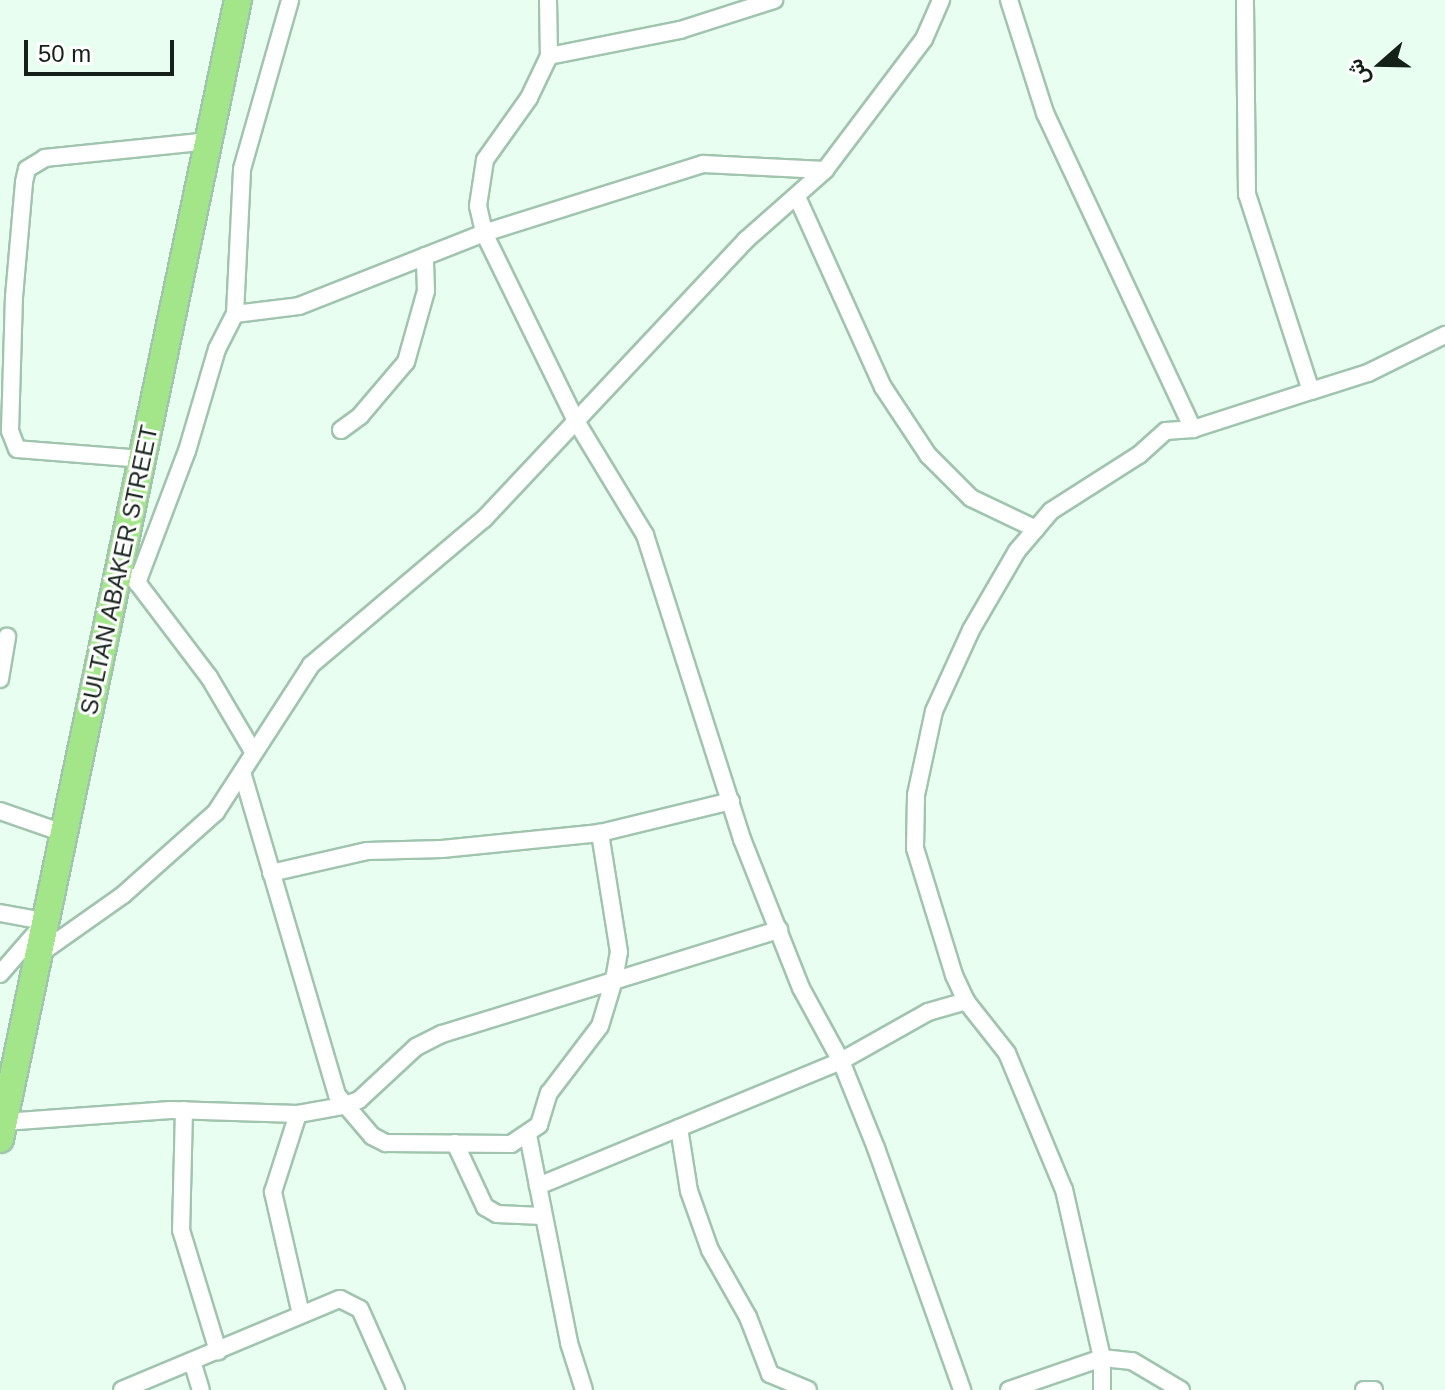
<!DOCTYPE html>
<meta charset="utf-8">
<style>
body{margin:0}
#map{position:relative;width:1445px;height:1390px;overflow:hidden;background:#e8fef0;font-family:Helvetica,Vazirmatn,sans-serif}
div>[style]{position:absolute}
.roads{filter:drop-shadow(2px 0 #a1c4af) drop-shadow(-2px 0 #a1c4af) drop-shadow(0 2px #a1c4af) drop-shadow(0 -2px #a1c4af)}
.minor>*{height:16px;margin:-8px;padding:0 8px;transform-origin:8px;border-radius:8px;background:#fff}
.trunk>*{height:26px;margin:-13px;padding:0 13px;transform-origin:13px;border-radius:13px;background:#a3e68a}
span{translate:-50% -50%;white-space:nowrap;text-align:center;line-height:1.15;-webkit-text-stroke:6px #fff;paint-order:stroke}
.street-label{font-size:24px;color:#142119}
.north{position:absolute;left:1341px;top:24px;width:80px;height:80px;-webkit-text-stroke:6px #fff;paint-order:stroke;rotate:250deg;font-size:22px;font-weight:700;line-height:32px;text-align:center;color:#142119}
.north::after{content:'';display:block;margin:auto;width:28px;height:36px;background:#142119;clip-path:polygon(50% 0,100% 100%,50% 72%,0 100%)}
.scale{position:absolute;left:24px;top:40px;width:150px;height:36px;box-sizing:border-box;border:4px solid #142119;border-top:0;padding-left:10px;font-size:24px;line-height:28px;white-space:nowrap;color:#142119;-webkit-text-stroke:6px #fff;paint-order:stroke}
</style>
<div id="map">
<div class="roads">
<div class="minor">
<i style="left:548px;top:0;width:56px;rotate:89deg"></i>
<i style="left:549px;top:56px;width:47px;rotate:115.5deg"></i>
<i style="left:529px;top:98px;width:76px;rotate:125.4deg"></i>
<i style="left:485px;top:160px;width:47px;rotate:98.7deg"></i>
<i style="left:478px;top:206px;width:28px;rotate:77deg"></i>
<i style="left:484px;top:233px;width:209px;rotate:63.9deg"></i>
<i style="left:576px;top:421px;width:133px;rotate:58.8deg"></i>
<i style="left:645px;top:535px;width:319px;rotate:72.3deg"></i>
<i style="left:742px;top:839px;width:160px;rotate:68.4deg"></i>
<i style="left:801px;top:988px;width:83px;rotate:61.3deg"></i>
<i style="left:841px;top:1061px;width:94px;rotate:68.1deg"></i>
<i style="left:876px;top:1148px;width:257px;rotate:70.4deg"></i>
<i style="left:1009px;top:0;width:119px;rotate:72.3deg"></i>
<i style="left:1045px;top:113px;width:349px;rotate:64.9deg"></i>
<i style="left:549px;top:56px;width:134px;rotate:-11.2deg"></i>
<i style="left:680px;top:30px;width:99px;rotate:-17.7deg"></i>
<i style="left:798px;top:199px;width:206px;rotate:65.7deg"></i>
<i style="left:883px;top:387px;width:82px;rotate:56.5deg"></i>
<i style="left:928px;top:455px;width:61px;rotate:45deg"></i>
<i style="left:971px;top:498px;width:72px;rotate:25.5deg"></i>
<i style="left:235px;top:314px;width:64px;rotate:-7.1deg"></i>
<i style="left:299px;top:306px;width:199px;rotate:-21.5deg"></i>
<i style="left:484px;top:233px;width:230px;rotate:-17.5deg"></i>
<i style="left:703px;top:164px;width:122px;rotate:2.8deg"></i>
<i style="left:1311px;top:391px;width:60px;rotate:-17.5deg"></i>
<i style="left:1368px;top:373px;width:86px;rotate:-26.3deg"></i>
<i style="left:341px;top:430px;width:24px;rotate:-36deg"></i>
<i style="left:360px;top:416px;width:71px;rotate:-49.6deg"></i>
<i style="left:406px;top:362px;width:74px;rotate:-74.3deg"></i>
<i style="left:426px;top:291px;width:35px;rotate:-92deg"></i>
<i style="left:143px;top:459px;width:126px;rotate:-175.5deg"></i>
<i style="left:17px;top:449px;width:19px;rotate:-111deg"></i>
<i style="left:10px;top:431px;width:134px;rotate:-88.3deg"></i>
<i style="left:14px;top:297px;width:115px;rotate:-85deg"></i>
<i style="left:24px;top:182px;width:13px;rotate:-77deg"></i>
<i style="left:27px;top:169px;width:21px;rotate:-31deg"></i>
<i style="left:45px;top:158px;width:165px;rotate:-5.9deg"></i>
<i style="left:133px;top:577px;width:126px;rotate:52.8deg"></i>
<i style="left:209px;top:677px;width:88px;rotate:59.4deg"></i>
<i style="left:137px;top:583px;width:141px;rotate:-69.3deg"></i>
<i style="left:187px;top:451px;width:106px;rotate:-73.6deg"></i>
<i style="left:217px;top:349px;width:39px;rotate:-63deg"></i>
<i style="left:235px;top:314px;width:145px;rotate:-87.2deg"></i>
<i style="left:242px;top:169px;width:176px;rotate:-74.1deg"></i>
<i style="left:0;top:679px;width:43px;rotate:-80.5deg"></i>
<i style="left:242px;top:772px;width:337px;rotate:73.6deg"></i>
<i style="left:337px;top:1095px;width:54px;rotate:49.5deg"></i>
<i style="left:372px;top:1136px;width:16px;rotate:27deg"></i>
<i style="left:386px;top:1143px;width:125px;rotate:0.5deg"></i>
<i style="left:511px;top:1144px;width:34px;rotate:-34deg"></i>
<i style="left:539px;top:1125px;width:34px;rotate:-73deg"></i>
<i style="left:549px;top:1093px;width:84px;rotate:-52.7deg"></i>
<i style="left:600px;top:1026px;width:48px;rotate:-73.1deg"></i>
<i style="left:614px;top:980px;width:28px;rotate:-80deg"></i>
<i style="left:619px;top:952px;width:121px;rotate:-99.1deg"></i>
<i style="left:0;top:811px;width:67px;rotate:19.2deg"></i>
<i style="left:271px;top:873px;width:98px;rotate:-12.9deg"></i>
<i style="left:367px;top:851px;width:75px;rotate:-1.5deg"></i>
<i style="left:442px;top:849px;width:159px;rotate:-5.8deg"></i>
<i style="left:600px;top:833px;width:135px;rotate:-13.7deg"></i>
<i style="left:0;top:913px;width:45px;rotate:10.3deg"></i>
<i style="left:38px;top:955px;width:104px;rotate:-35.2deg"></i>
<i style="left:123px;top:895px;width:125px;rotate:-41.7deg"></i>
<i style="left:216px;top:812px;width:175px;rotate:-57.1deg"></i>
<i style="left:311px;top:665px;width:226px;rotate:-40.2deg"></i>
<i style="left:484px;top:519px;width:383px;rotate:-46.8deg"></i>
<i style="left:746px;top:240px;width:106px;rotate:-41.5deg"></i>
<i style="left:825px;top:170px;width:164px;rotate:-52.9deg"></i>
<i style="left:924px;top:39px;width:43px;rotate:-66.4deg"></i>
<i style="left:0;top:974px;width:62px;rotate:-48.9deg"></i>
<i style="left:184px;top:1110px;width:120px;rotate:91.4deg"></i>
<i style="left:181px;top:1230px;width:127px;rotate:73deg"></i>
<i style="left:298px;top:1114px;width:82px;rotate:107.8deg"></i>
<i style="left:273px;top:1192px;width:125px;rotate:77.1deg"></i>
<i style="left:4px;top:1122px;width:167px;rotate:-4.1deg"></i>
<i style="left:171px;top:1110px;width:127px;rotate:1.8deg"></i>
<i style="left:298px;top:1114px;width:46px;rotate:-10.1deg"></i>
<i style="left:343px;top:1106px;width:17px;rotate:-21deg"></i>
<i style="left:359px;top:1100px;width:78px;rotate:-42.9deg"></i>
<i style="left:416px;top:1047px;width:29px;rotate:-27deg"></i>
<i style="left:442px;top:1034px;width:353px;rotate:-17.2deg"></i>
<i style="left:679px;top:1128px;width:64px;rotate:81deg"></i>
<i style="left:689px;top:1191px;width:63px;rotate:70.4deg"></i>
<i style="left:710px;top:1250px;width:77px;rotate:60.4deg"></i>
<i style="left:748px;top:1317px;width:61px;rotate:68.9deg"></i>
<i style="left:770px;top:1374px;width:41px;rotate:22.8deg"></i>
<i style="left:528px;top:1135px;width:212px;rotate:78.8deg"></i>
<i style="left:569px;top:1343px;width:49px;rotate:72.3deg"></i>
<i style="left:455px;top:1143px;width:71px;rotate:64.9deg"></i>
<i style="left:485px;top:1207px;width:14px;rotate:30deg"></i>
<i style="left:497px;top:1214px;width:45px;rotate:2.5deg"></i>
<i style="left:538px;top:1186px;width:328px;rotate:-22.4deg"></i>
<i style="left:841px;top:1061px;width:100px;rotate:-29.4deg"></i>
<i style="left:928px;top:1012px;width:40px;rotate:-16deg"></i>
<i style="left:192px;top:1361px;width:30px;rotate:73deg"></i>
<i style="left:122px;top:1390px;width:236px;rotate:-22.7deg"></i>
<i style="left:340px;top:1299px;width:22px;rotate:27deg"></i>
<i style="left:360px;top:1309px;width:89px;rotate:66deg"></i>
<i style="left:1009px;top:1390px;width:98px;rotate:-19deg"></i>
<i style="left:1102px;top:1358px;width:30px;rotate:6deg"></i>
<i style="left:1132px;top:1361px;width:57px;rotate:30.6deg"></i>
<i style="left:1102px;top:1390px;width:32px;rotate:-90deg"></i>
<i style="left:1102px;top:1358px;width:172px;rotate:-102.7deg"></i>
<i style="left:1064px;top:1190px;width:148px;rotate:-112.6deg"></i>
<i style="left:1007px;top:1053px;width:66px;rotate:-128.3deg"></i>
<i style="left:966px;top:1001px;width:29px;rotate:-115deg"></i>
<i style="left:954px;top:975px;width:133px;rotate:-107.1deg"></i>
<i style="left:915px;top:848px;width:53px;rotate:-88.9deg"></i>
<i style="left:916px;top:795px;width:86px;rotate:-77.9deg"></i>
<i style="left:934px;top:711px;width:89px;rotate:-65.4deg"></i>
<i style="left:971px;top:630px;width:91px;rotate:-59.8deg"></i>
<i style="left:1017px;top:551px;width:52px;rotate:-49.6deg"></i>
<i style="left:1051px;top:511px;width:104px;rotate:-32.5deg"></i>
<i style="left:1139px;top:455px;width:36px;rotate:-42deg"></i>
<i style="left:1166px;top:431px;width:27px;rotate:-4deg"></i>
<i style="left:1193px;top:429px;width:124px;rotate:-17.9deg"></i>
<i style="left:1311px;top:391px;width:207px;rotate:-108deg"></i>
<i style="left:1247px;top:194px;width:194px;rotate:-90.6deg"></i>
<i style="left:1364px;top:1390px;width:10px"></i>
</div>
<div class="trunk">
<i style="left:0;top:1139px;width:1164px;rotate:-78.2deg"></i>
</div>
</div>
<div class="street-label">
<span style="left:119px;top:570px;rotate:-78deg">SULTAN ABAKER STREET</span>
</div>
<div class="north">ش</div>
<div class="scale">50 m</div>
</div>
